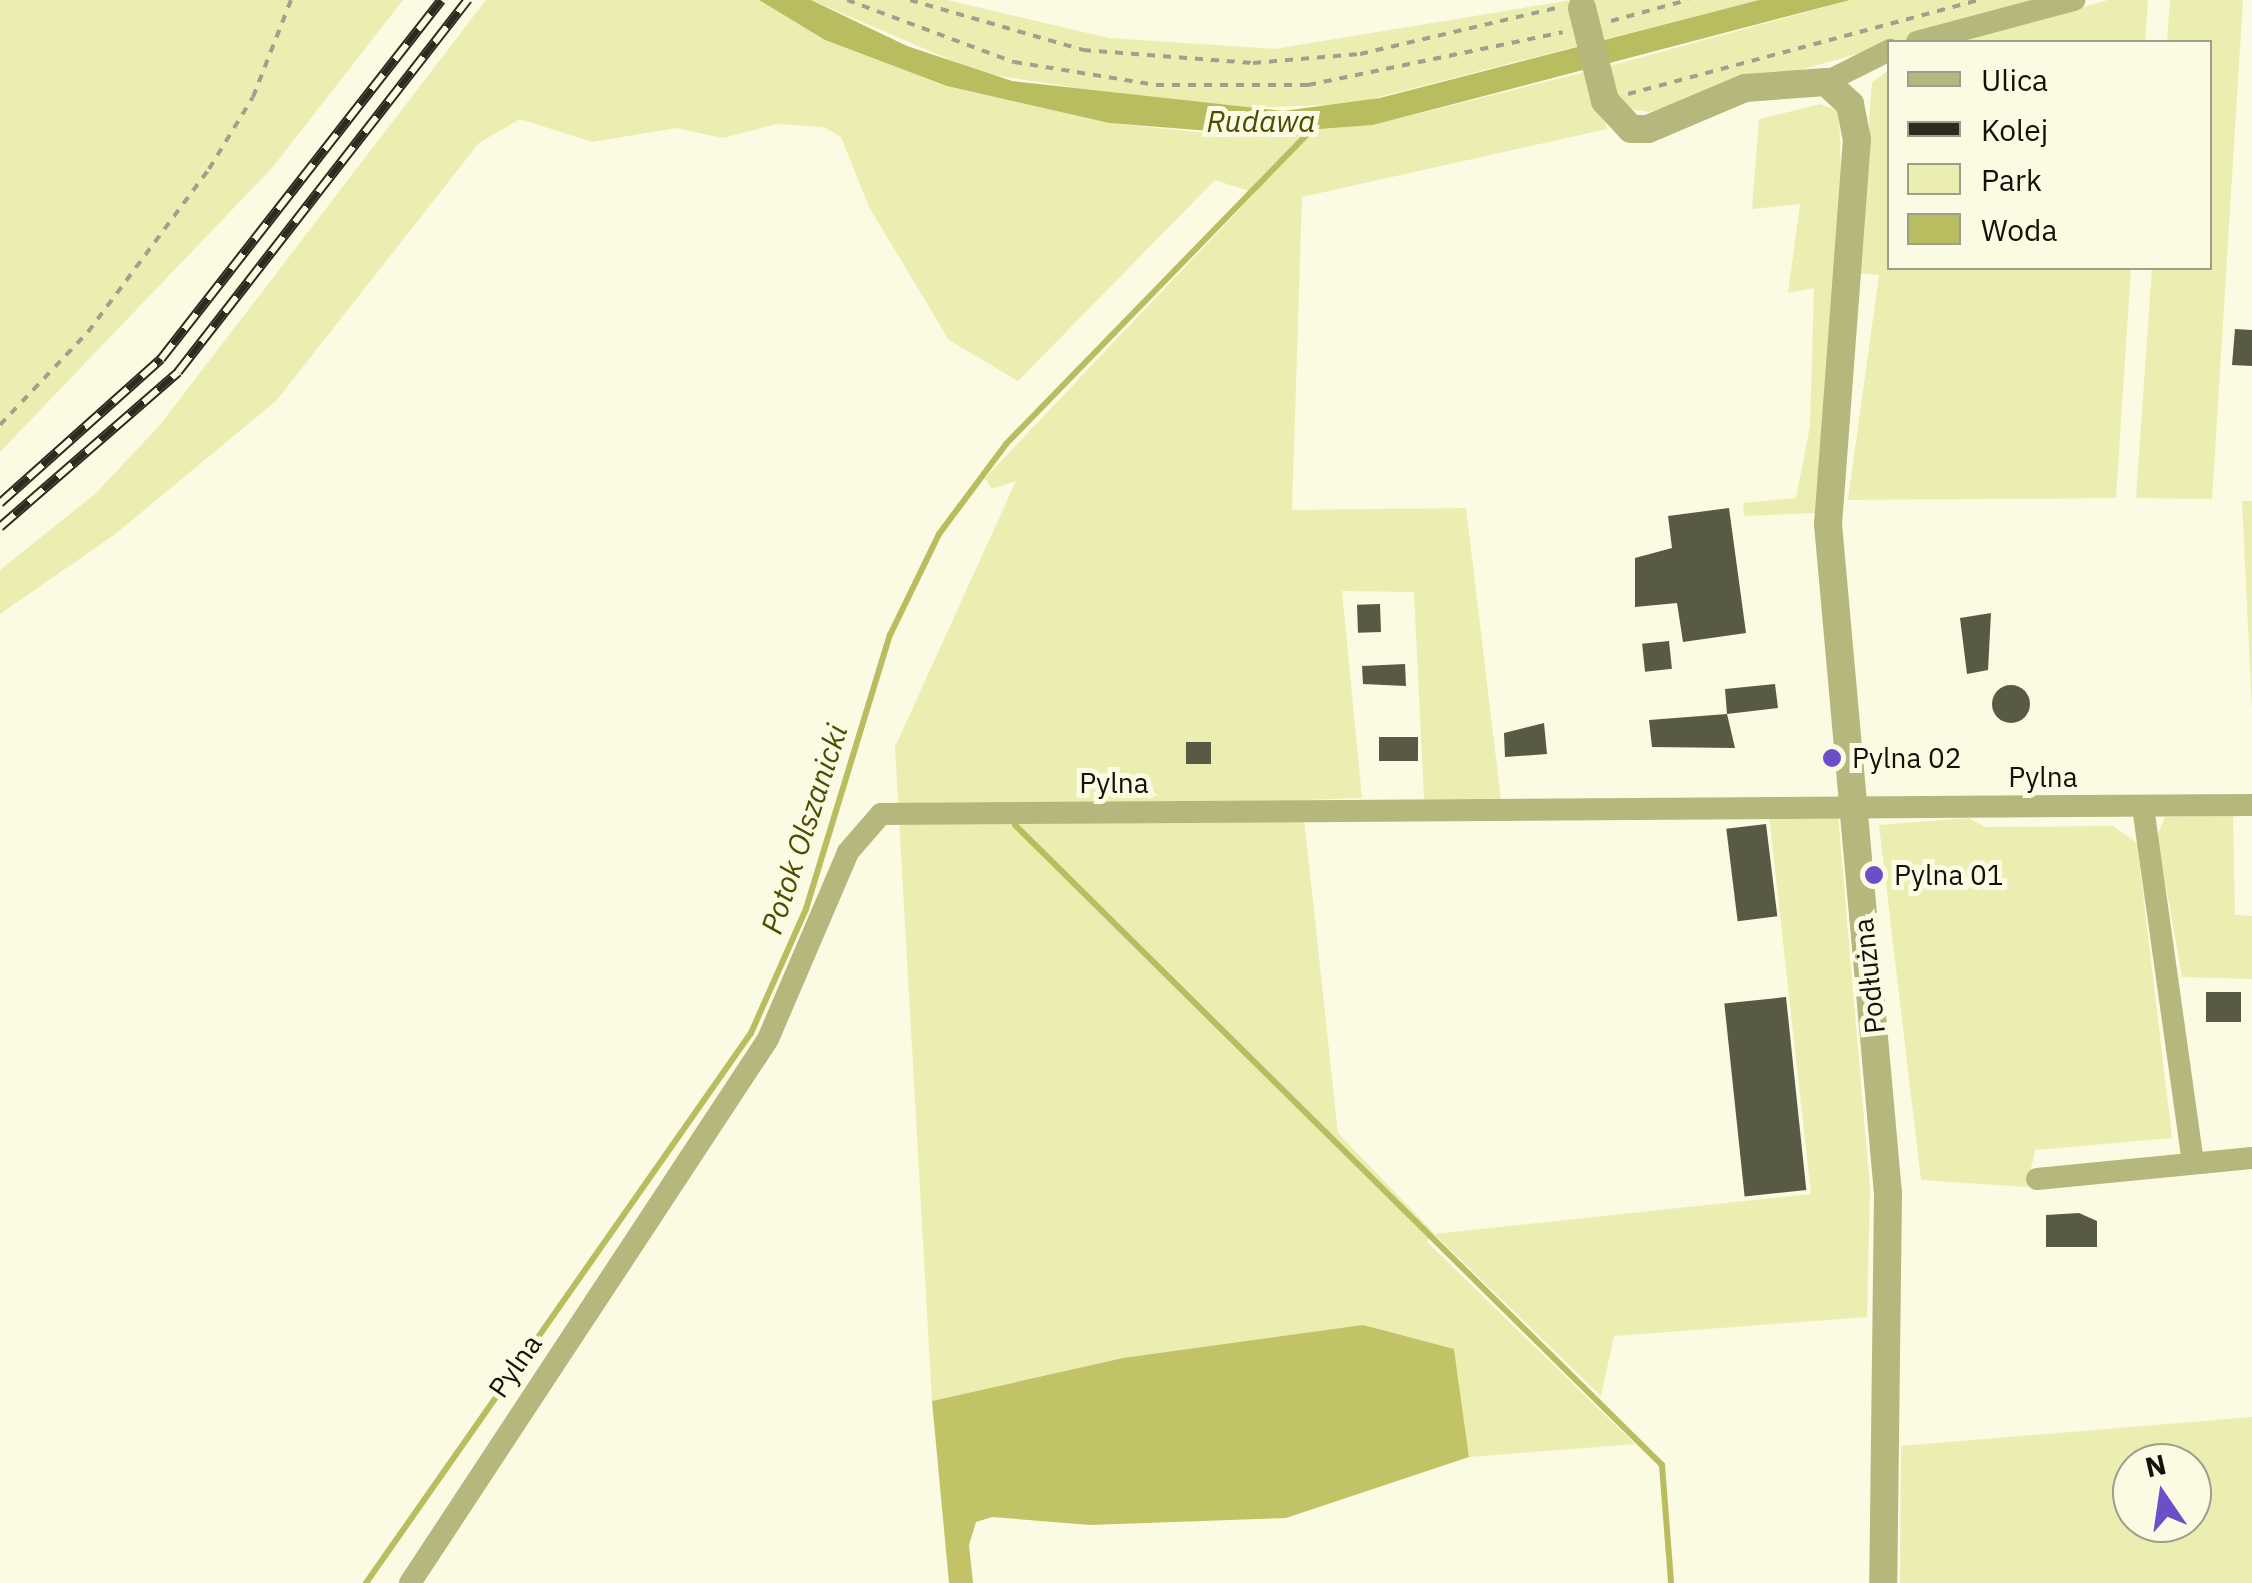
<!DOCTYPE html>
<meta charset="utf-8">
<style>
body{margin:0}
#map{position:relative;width:2252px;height:1583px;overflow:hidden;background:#fafbe2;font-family:"IBM Plex Sans",sans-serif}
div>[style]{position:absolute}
.green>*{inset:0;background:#ebeeb0}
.forest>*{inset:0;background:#c1c366}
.water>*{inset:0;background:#babc60}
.stream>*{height:6px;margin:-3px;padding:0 3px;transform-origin:3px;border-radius:3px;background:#babc60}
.building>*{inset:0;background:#595a44;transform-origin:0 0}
.round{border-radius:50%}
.path>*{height:4px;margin-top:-2px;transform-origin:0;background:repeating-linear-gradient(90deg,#9fa08d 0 8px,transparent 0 16px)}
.minor>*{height:22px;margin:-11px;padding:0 11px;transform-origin:11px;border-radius:11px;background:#b5b77c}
.tertiary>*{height:28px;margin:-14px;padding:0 14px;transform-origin:14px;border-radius:14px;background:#b5b77c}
.rail>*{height:10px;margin-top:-5px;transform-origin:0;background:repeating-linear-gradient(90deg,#fafbe2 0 19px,#2b2b20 0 38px);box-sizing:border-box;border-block:2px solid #2b2b20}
.tertiary-bridge>*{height:28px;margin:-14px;padding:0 14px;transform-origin:14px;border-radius:14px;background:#b5b77c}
.dots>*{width:28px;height:28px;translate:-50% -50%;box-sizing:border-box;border:5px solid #fafbe2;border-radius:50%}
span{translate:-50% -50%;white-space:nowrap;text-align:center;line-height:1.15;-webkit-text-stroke:10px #fafbe2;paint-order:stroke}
.poi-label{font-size:28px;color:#121209}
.left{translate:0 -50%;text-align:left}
.street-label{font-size:28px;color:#121209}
.water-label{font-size:30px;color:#4d4d02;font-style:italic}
.legend{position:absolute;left:1887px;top:40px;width:325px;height:230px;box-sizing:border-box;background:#fafbe2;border:2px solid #9d9e8b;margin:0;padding:12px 18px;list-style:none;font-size:30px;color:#121209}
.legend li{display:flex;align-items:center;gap:20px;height:50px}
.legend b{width:50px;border:2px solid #9d9e8b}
.north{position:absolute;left:2112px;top:1443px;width:100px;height:100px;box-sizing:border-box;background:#fafbe2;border:2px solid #9d9e8b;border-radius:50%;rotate:347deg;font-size:28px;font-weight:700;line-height:40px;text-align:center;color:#121209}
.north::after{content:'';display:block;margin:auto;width:35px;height:45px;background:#6c4fc8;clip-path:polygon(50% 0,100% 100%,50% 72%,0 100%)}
</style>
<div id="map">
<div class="green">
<i style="clip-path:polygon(0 0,403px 0,272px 168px,0 452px)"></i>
<i style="clip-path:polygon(486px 0,759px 0,825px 40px,947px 86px,1109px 123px,1208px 133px,1373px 125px,1589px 71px,1607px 129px,1302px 197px,1292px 510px,1466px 508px,1501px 800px,1424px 799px,1414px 592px,1342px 591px,1362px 798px,1302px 800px,1338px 1133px,1435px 1234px,1811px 1194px,1769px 816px,1838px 815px,1870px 1188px,1867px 1317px,1614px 1336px,1601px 1396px,1434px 1234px,1427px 1242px,1635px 1444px,1469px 1457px,1454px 1349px,1123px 1358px,932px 1401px,895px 747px,1016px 481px,992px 489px,985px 478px,1255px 193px,1215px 180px,1018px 381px,949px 340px,869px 207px,841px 137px,824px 127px,776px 124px,723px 138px,676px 128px,592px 142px,520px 119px,479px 143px,276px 401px,114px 535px,0 614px,0 570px,95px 494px,160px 425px)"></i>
<i style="clip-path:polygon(811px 0,947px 0,1109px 38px,1275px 49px,1571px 0,1582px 45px,1352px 104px,1212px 109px,981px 73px)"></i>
<i style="clip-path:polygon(1590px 0,1759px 0,1598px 41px)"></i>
<i style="clip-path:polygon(1850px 0,2051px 0,1649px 112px,1623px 108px,1606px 67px)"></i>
<i style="clip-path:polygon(2108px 0,2148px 0,2145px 42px,1957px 42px)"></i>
<i style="clip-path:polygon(2170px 0,2243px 0,2212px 499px,2136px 498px,2152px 268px,2210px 268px,2210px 42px,2167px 42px)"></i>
<i style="clip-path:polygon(1889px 70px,1890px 268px,2131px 268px,2116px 498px,1848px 500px,1879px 275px,1858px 273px,1872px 82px)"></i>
<i style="clip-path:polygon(1821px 104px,1839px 112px,1842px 197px,1817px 513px,1744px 516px,1743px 503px,1796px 498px,1810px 426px,1814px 288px,1788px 293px,1800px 204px,1752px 209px,1759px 119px)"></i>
<i style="clip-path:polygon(2242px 501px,2252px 501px,2252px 709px)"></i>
<i style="clip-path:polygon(2233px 816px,2235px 915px,2252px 916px,2252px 979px,2182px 977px,2157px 836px,2165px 817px)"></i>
<i style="clip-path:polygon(1969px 818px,1985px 827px,2113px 826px,2137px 843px,2172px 1138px,2035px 1150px,2027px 1187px,1921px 1180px,1879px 825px)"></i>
<i style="clip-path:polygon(evenodd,2252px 1417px,2252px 1583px,1900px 1583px,1901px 1446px,2252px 1417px,2132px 1463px,2192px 1463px,2192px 1523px,2132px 1523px,2132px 1463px)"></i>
</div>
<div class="forest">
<i style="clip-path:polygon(1363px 1325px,1454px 1349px,1469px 1457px,1286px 1518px,1090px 1525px,992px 1517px,976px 1522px,969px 1545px,973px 1583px,949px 1583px,932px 1401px,1123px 1358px)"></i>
</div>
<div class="water">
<i style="clip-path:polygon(759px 0,811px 0,907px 46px,1012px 81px,1283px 111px,1380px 98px,1759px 0,1850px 0,1373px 125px,1248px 134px,1109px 123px,947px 86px,825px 40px)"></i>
</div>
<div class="stream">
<i style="left:1015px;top:825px;width:910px;rotate:44.69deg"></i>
<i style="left:1662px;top:1465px;width:118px;rotate:85.6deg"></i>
<i style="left:366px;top:1583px;width:671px;rotate:-55.01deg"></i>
<i style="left:751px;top:1033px;width:136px;rotate:-66.1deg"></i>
<i style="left:806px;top:909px;width:287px;rotate:-73deg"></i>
<i style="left:890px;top:635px;width:112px;rotate:-64.1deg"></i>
<i style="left:939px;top:534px;width:112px;rotate:-53.3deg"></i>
<i style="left:1006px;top:444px;width:441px;rotate:-45.8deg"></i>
</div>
<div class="building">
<i style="clip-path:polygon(2235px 329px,2252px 330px,2252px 366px,2232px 365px)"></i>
<i style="clip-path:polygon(1729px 508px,1746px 633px,1683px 642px,1677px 603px,1635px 607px,1635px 558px,1672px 548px,1668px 516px)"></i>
<i style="left:1380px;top:604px;width:28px;height:23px;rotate:88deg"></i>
<i style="clip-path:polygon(1991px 613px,1988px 670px,1967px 674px,1960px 618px)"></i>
<i style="left:1669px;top:641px;width:28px;height:27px;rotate:84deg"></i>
<i style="clip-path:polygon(1405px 664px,1406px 686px,1363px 684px,1362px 666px)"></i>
<i style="clip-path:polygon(1775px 684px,1778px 708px,1727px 714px,1735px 748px,1652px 747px,1649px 720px,1727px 714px,1725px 689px)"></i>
<i class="round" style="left:1992px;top:685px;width:38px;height:38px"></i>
<i style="clip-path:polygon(1544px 723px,1547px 754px,1505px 757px,1504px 733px)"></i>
<i style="left:1379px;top:737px;width:39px;height:24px"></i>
<i style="left:1186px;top:742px;width:25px;height:22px"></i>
<i style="left:1766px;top:824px;width:93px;height:40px;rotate:83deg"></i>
<i style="left:2206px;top:992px;width:35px;height:30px"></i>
<i style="left:1786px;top:997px;width:194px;height:62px;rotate:84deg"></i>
<i style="clip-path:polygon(2079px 1213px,2097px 1221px,2097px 1247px,2046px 1247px,2046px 1215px)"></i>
</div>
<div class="path">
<i style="left:847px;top:0;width:178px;rotate:20.4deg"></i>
<i style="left:1014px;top:62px;width:144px;rotate:9.2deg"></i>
<i style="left:1156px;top:85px;width:152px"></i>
<i style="left:1308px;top:85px;width:260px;rotate:-11.7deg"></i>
<i style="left:910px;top:0;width:180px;rotate:16.1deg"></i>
<i style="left:1083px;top:50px;width:170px;rotate:4.4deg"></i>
<i style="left:1253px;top:63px;width:107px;rotate:-4.8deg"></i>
<i style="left:1360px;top:54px;width:206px;rotate:-13.2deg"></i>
<i style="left:1611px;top:21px;width:80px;rotate:-15.3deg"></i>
<i style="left:1628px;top:94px;width:362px;rotate:-15deg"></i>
<i style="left:0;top:425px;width:128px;rotate:-46.6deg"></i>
<i style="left:88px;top:332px;width:203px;rotate:-53.4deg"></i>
<i style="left:209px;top:169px;width:84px;rotate:-58.6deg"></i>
<i style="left:253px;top:97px;width:104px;rotate:-68.6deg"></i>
</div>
<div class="minor">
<i style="left:1917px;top:42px;width:163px;rotate:-15deg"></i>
<i style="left:1826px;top:82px;width:72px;rotate:-26.6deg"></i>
<i style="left:2143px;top:807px;width:359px;rotate:82deg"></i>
<i style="left:2037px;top:1179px;width:216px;rotate:-5.6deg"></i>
<i style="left:410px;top:1583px;width:651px;rotate:-56.65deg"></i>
<i style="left:768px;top:1039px;width:203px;rotate:-66.8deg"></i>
<i style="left:848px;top:852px;width:50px;rotate:-49deg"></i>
<i style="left:881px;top:814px;width:1371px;rotate:-0.38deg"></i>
</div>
<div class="tertiary">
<i style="left:1605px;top:101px;width:38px;rotate:47deg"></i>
<i style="left:1631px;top:129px;width:17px"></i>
<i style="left:1648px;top:129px;width:105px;rotate:-22.9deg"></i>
<i style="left:1745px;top:88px;width:81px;rotate:-4.2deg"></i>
<i style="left:1826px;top:82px;width:33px;rotate:43deg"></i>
<i style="left:1850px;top:104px;width:36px;rotate:79deg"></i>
<i style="left:1857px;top:139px;width:386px;rotate:94.3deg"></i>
<i style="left:1828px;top:524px;width:672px;rotate:84.88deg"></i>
<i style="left:1888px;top:1193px;width:390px;rotate:90.7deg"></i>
</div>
<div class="rail">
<i style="left:0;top:503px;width:216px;rotate:-41.8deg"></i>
<i style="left:161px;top:359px;width:455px;rotate:-52deg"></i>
<i style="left:0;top:527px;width:236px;rotate:-41deg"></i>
<i style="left:178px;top:372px;width:472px;rotate:-52.1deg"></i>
</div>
<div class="tertiary-bridge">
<i style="left:1582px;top:8px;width:96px;rotate:76.1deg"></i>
</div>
<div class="dots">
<i style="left:1832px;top:758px;background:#6c4fc8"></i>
<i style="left:1874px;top:875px;background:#6c4fc8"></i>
</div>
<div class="poi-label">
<span class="left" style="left:1852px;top:758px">Pylna 02</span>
<span class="left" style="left:1894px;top:875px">Pylna 01</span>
</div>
<div class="street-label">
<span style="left:2043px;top:777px">Pylna</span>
<span style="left:1114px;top:783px">Pylna</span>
<span style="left:1869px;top:976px;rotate:-96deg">Podłużna</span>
<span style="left:515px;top:1366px;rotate:-55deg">Pylna</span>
</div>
<div class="water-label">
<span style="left:1261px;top:121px">Rudawa</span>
<span style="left:804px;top:829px;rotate:-72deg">Potok Olszanicki</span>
</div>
<ul class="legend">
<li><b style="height:12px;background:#b5b77c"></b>Ulica</li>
<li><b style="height:12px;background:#2b2b20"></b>Kolej</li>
<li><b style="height:28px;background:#ebeeb0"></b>Park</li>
<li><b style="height:28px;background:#babc60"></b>Woda</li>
</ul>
<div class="north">N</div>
</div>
